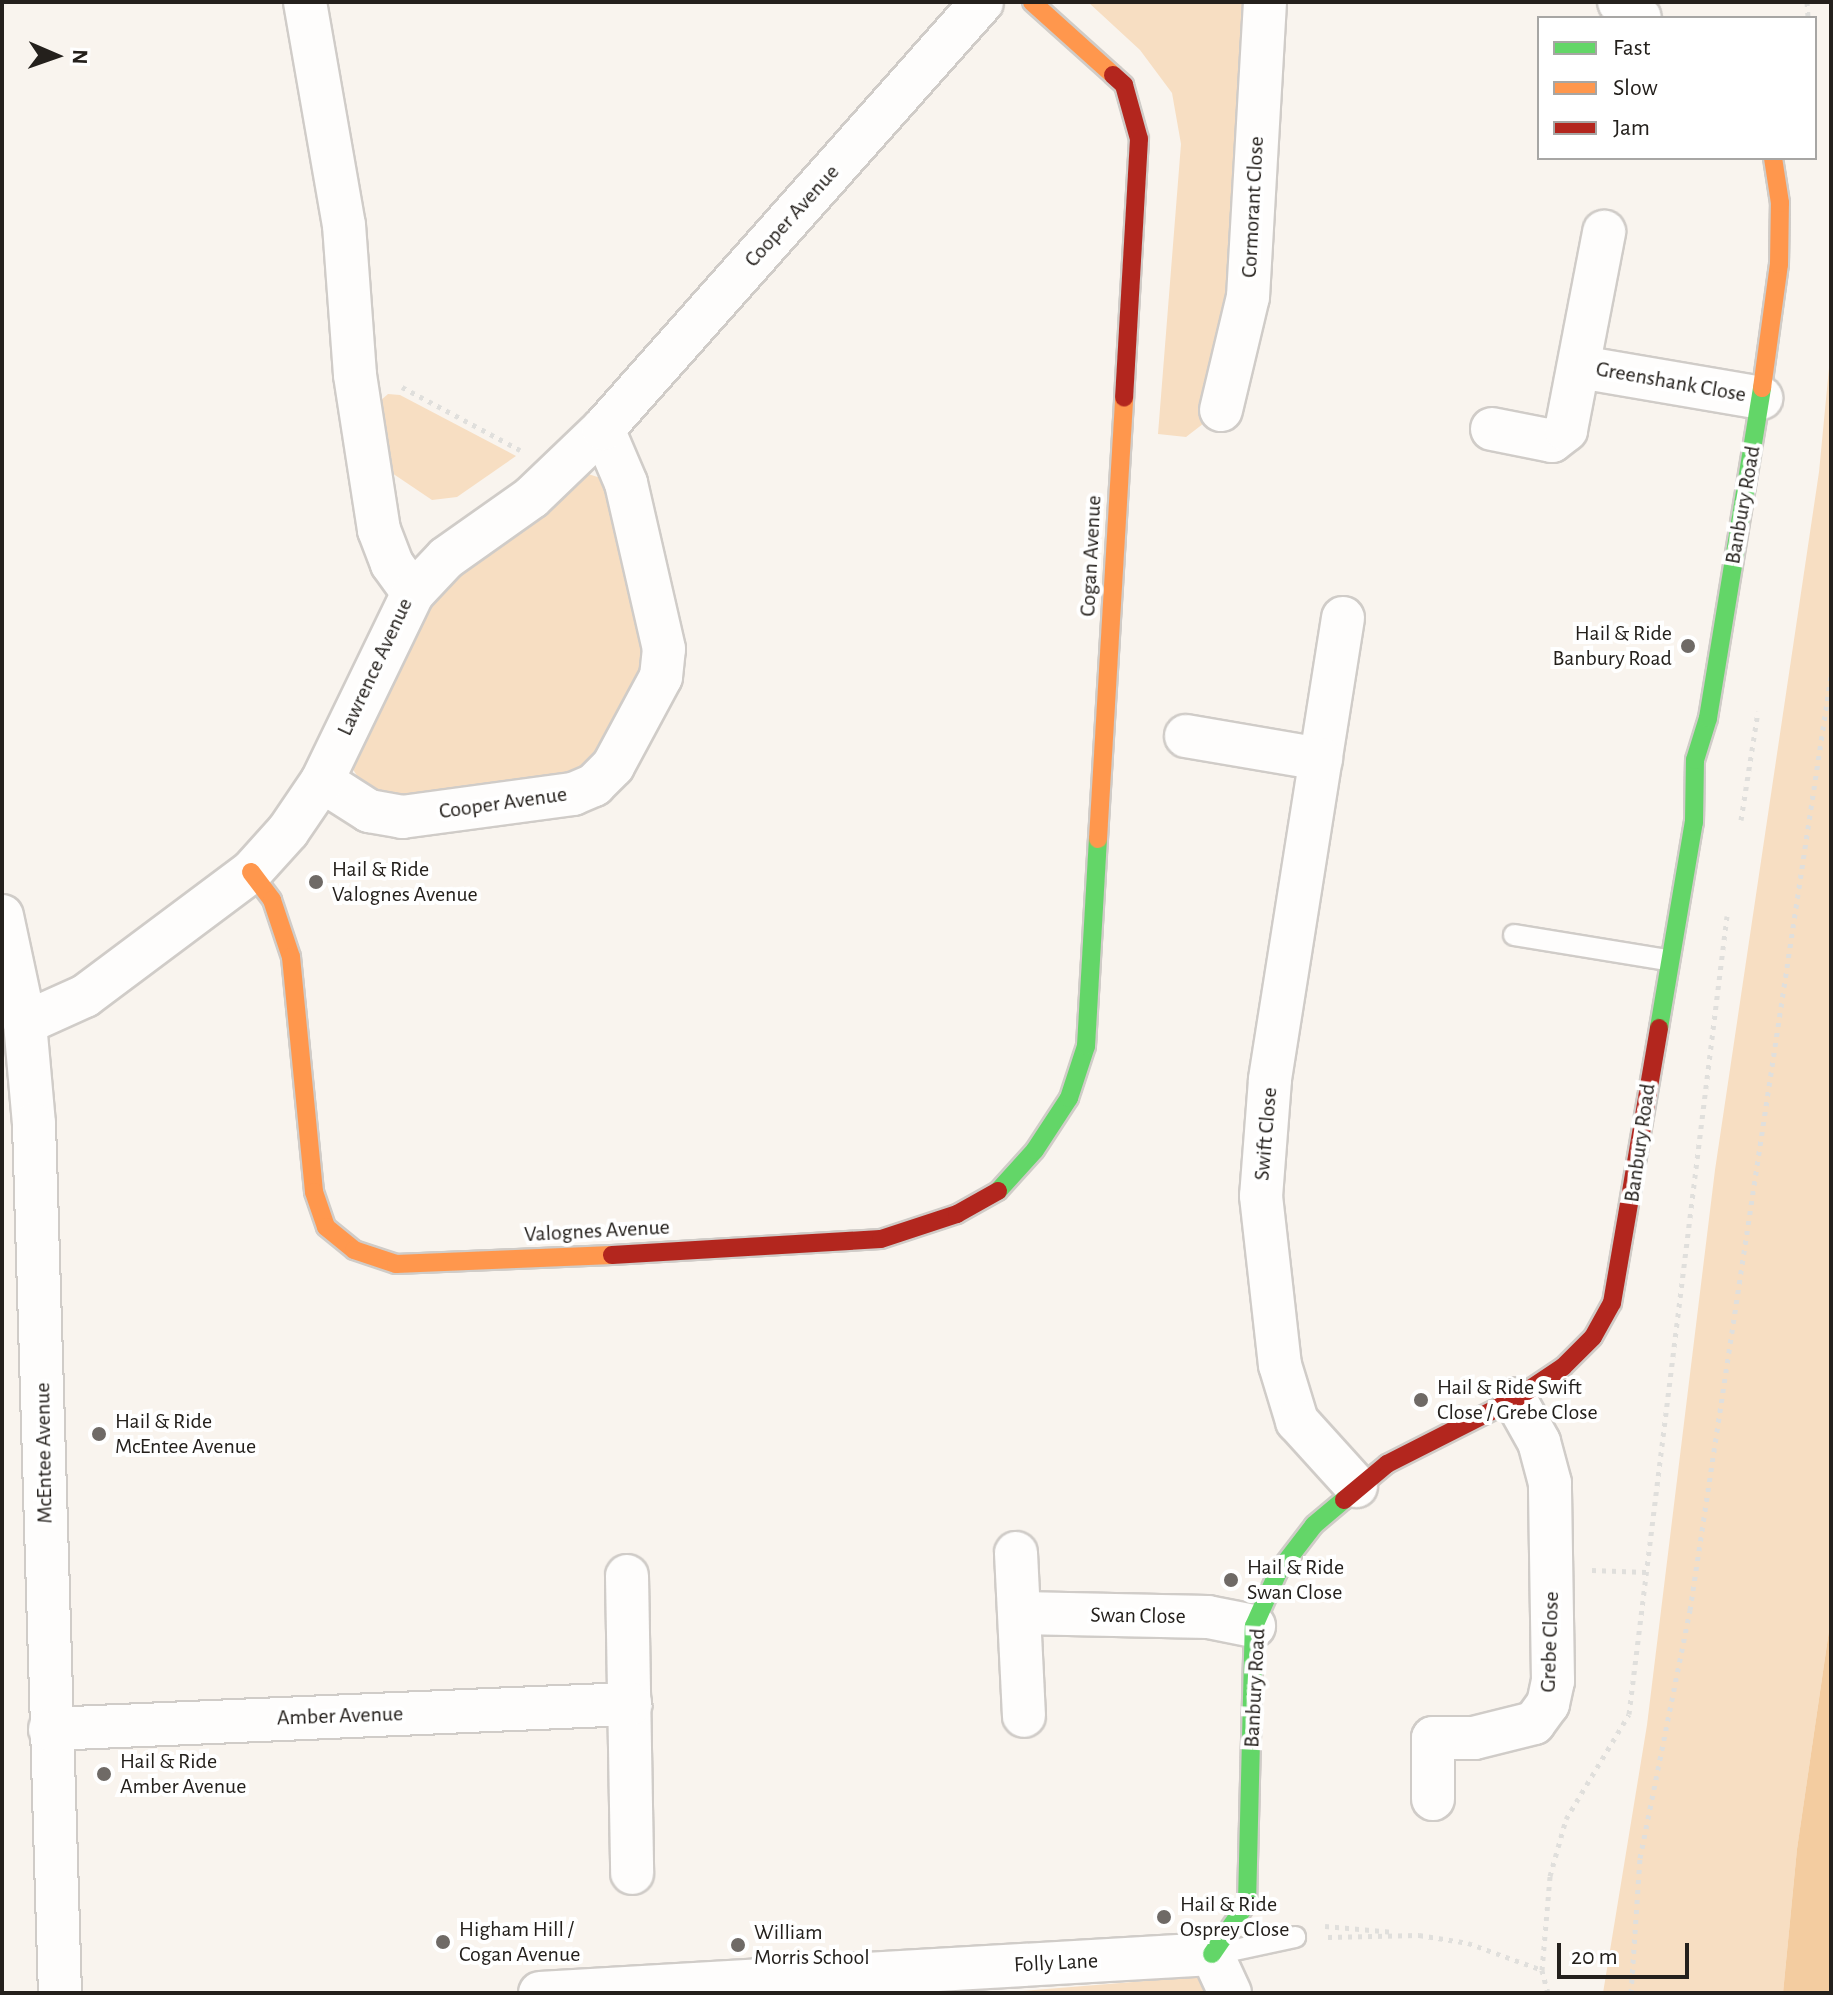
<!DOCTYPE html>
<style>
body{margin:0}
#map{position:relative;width:1833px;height:1995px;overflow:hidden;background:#f9f4ee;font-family:"Alegreya Sans",sans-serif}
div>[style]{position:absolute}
.green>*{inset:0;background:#f7dec2}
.water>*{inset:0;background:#f3cca0}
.path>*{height:5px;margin-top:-2.5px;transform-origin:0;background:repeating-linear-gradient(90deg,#e0dfdc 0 4px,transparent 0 10px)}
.roads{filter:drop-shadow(2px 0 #d0ccc8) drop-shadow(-2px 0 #d0ccc8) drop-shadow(0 2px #d0ccc8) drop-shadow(0 -2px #d0ccc8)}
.lane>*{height:20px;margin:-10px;padding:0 10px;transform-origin:10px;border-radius:10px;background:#fefdfc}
.street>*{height:42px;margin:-21px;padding:0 21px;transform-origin:21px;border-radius:21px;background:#fefdfc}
.fast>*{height:18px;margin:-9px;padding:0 9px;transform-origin:9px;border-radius:9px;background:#63d668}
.slow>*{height:18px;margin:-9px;padding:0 9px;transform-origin:9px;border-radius:9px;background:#ff974d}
.jam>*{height:18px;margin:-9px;padding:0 9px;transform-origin:9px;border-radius:9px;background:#b3261e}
.dots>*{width:22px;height:22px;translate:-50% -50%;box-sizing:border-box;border:4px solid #fff;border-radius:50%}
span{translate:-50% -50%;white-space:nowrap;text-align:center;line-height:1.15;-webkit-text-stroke:8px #fff;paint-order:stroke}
.street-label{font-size:22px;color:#24201c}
.poi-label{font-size:22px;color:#24201c}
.right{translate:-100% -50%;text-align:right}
.left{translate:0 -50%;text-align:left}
.frame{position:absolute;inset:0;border:4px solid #24201c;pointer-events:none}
.legend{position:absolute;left:1537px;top:16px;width:280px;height:144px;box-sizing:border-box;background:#fff;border:2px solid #a7a6a4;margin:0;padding:10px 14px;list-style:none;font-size:24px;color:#24201c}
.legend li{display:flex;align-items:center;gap:16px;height:40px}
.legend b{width:40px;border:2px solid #a7a6a4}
.north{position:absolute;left:16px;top:16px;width:80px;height:80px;-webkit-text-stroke:6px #fff;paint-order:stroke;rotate:92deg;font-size:22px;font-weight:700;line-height:32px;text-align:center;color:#24201c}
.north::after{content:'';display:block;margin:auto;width:28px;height:36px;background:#24201c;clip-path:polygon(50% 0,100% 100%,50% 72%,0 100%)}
.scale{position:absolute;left:1557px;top:1943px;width:132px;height:36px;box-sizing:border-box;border:4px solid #24201c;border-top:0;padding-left:10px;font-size:24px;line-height:28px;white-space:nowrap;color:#24201c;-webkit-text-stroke:6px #fff;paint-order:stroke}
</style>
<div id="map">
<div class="green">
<i style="clip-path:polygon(1088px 2px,1265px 2px,1221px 410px,1186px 437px,1158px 434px,1181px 144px,1172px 93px,1140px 50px)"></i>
<i style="clip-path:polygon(1831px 347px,1831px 1617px,1797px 1849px,1783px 1993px,1603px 1993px,1647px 1725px,1715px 1170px,1819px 472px)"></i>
<i style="clip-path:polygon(388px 394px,400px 395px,516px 456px,457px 497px,432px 500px,392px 473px,380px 401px)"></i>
<i style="clip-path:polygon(585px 473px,607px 480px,646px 660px,641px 681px,600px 757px,568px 774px,391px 801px,371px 797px,350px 765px,426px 611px,465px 566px)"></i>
<i style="clip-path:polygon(1207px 1976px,1209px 1993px,996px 1993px)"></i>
</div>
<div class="water">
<i style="clip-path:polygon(1831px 1617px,1831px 1993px,1783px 1993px,1797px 1849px)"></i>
</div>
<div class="path">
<i style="left:1807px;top:2px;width:16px;rotate:86deg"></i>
<i style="left:402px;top:387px;width:134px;rotate:28.1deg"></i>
<i style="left:1741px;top:820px;width:110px;rotate:-81.1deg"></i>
<i style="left:1592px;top:1570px;width:54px;rotate:2.1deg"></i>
<i style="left:1325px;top:1926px;width:69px;rotate:5deg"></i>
<i style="left:1328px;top:1937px;width:91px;rotate:-1.3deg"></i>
<i style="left:1419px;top:1935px;width:50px;rotate:9.3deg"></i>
<i style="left:1468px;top:1943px;width:79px;rotate:20deg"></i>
<i style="left:1548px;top:1993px;width:24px;rotate:-105deg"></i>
<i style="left:1542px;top:1970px;width:94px;rotate:-85.1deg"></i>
<i style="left:1550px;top:1876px;width:59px;rotate:-74.3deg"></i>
<i style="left:1566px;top:1819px;width:122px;rotate:-59deg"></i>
<i style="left:1629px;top:1714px;width:804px;rotate:-83deg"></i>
<i style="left:1631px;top:1993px;width:135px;rotate:-86.2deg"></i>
<i style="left:1640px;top:1858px;width:253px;rotate:-78.6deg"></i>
<i style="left:1690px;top:1610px;width:945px;rotate:-81.42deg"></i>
</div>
<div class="roads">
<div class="lane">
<i style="left:1514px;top:935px;width:155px;rotate:9.3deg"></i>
<i style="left:1216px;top:1954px;width:81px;rotate:-12.1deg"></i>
</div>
<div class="street">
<i style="left:305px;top:2px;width:226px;rotate:80.1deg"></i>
<i style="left:344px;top:225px;width:150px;rotate:85.8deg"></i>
<i style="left:355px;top:375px;width:157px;rotate:81.2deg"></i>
<i style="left:379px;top:530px;width:36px;rotate:69deg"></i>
<i style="left:392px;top:564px;width:36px;rotate:54deg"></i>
<i style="left:1619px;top:2px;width:26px;rotate:37deg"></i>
<i style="left:1580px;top:367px;width:184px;rotate:9.7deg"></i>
<i style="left:1221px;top:410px;width:116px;rotate:-76.6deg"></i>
<i style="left:1248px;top:297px;width:295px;rotate:-86.7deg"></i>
<i style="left:1492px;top:429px;width:61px;rotate:11.3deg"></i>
<i style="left:1552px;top:441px;width:18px;rotate:-38deg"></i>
<i style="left:1566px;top:430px;width:202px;rotate:-79.1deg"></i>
<i style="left:1343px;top:618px;width:468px;rotate:99deg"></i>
<i style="left:1270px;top:1080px;width:116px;rotate:94.4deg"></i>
<i style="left:1261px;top:1196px;width:170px;rotate:83.6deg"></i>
<i style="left:1280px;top:1365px;width:59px;rotate:73.1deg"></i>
<i style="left:1297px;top:1421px;width:88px;rotate:47.8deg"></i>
<i style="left:1186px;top:736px;width:137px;rotate:9.7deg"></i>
<i style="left:322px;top:781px;width:56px;rotate:32.6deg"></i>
<i style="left:369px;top:811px;width:34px;rotate:10deg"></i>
<i style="left:402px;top:817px;width:173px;rotate:-7.7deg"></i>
<i style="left:573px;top:794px;width:23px;rotate:-23deg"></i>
<i style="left:594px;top:785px;width:27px;rotate:-45deg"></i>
<i style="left:613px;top:766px;width:101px;rotate:-61.7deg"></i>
<i style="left:661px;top:677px;width:28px;rotate:-84deg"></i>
<i style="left:664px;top:649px;width:170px;rotate:-102.9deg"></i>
<i style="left:626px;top:483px;width:59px;rotate:-113.1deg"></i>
<i style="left:2px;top:916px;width:109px;rotate:77.9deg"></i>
<i style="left:25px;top:1023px;width:101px;rotate:84.9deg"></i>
<i style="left:34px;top:1124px;width:869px;rotate:88.29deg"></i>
<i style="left:25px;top:1023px;width:66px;rotate:-24.2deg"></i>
<i style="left:85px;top:996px;width:207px;rotate:-36.8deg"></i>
<i style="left:251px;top:872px;width:55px;rotate:-47.9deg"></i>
<i style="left:288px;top:831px;width:60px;rotate:-55.8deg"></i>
<i style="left:322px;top:781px;width:209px;rotate:-64.2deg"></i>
<i style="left:413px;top:593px;width:48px;rotate:-46.7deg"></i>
<i style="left:446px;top:558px;width:105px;rotate:-35.3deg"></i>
<i style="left:532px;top:497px;width:98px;rotate:-43.8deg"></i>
<i style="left:603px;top:429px;width:571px;rotate:-48.41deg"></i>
<i style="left:1016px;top:1553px;width:163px;rotate:87.2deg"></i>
<i style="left:627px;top:1576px;width:297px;rotate:89deg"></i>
<i style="left:1021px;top:1613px;width:187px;rotate:1.2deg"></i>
<i style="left:1208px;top:1617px;width:47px;rotate:11.1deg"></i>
<i style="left:50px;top:1729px;width:581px;rotate:-2.47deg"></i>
<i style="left:1433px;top:1799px;width:61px;rotate:-90deg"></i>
<i style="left:1433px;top:1738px;width:41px"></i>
<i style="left:1474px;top:1738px;width:62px;rotate:-14deg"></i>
<i style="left:1534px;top:1723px;width:24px;rotate:-54deg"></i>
<i style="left:1548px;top:1704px;width:24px;rotate:-78deg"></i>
<i style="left:1553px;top:1681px;width:198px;rotate:-90.9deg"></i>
<i style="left:1550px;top:1483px;width:42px;rotate:-105deg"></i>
<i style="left:1539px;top:1442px;width:49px;rotate:-119.2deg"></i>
<i style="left:540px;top:1993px;width:673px;rotate:-3.32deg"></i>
<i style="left:1212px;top:1954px;width:43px;rotate:65.2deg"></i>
</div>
<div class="fast">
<i style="left:1659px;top:1028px;width:209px;rotate:-80.4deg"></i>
<i style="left:1694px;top:822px;width:62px;rotate:-89.1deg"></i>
<i style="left:1695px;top:760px;width:44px;rotate:-72.8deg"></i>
<i style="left:1708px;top:718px;width:334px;rotate:-80.7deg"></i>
<i style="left:998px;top:1191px;width:55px;rotate:-47.9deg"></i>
<i style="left:1035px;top:1150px;width:62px;rotate:-56.8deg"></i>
<i style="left:1069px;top:1098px;width:55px;rotate:-71.9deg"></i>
<i style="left:1086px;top:1046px;width:207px;rotate:-86.7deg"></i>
<i style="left:1212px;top:1954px;width:62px;rotate:-55.5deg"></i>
<i style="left:1247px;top:1903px;width:277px;rotate:-88.6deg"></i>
<i style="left:1254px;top:1626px;width:59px;rotate:-66deg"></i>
<i style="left:1278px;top:1572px;width:59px;rotate:-52.5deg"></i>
<i style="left:1314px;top:1525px;width:39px;rotate:-40deg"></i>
</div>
<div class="slow">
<i style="left:1032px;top:2px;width:109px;rotate:42deg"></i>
<i style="left:1762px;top:388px;width:125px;rotate:-82.2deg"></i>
<i style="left:1779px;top:264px;width:61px;rotate:-89.1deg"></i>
<i style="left:1780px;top:203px;width:46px;rotate:-98.8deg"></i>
<i style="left:1098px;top:839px;width:442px;rotate:-86.6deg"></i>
<i style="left:251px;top:872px;width:35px;rotate:53deg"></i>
<i style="left:272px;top:900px;width:60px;rotate:71.6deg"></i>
<i style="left:291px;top:957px;width:236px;rotate:84.4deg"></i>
<i style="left:314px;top:1192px;width:37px;rotate:71deg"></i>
<i style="left:326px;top:1227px;width:36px;rotate:39deg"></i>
<i style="left:354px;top:1250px;width:44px;rotate:18.4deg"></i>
<i style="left:396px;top:1264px;width:216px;rotate:-2.4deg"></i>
</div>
<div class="jam">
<i style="left:1113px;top:75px;width:15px;rotate:42deg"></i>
<i style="left:1124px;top:85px;width:56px;rotate:74.5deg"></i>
<i style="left:1139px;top:139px;width:259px;rotate:93.3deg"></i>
<i style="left:612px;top:1255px;width:269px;rotate:-3.4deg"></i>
<i style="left:881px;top:1239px;width:80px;rotate:-18.2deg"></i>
<i style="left:957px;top:1214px;width:47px;rotate:-29.3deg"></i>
<i style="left:1344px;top:1500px;width:56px;rotate:-39.9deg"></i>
<i style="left:1387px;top:1464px;width:144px;rotate:-26.9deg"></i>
<i style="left:1515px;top:1399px;width:58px;rotate:-33.7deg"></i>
<i style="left:1563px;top:1367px;width:42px;rotate:-45deg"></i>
<i style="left:1593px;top:1337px;width:39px;rotate:-61deg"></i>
<i style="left:1612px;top:1303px;width:279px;rotate:-80.3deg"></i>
</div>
</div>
<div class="dots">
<i style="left:1688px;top:646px;background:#6f6a66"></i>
<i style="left:316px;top:882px;background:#6f6a66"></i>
<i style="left:1421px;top:1400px;background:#6f6a66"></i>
<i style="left:99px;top:1434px;background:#6f6a66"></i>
<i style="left:1231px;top:1580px;background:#6f6a66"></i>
<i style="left:104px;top:1774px;background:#6f6a66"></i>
<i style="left:1164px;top:1917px;background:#6f6a66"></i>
<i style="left:443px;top:1942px;background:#6f6a66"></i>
<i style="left:738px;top:1945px;background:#6f6a66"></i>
</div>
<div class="street-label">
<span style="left:1253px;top:207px;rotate:-87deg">Cormorant Close</span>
<span style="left:792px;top:216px;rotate:-48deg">Cooper Avenue</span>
<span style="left:1671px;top:382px;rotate:10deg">Greenshank Close</span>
<span style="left:1743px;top:505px;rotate:-80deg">Banbury Road</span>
<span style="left:1091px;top:556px;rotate:-87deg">Cogan Avenue</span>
<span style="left:375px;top:667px;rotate:-65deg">Lawrence Avenue</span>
<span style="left:503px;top:803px;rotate:-8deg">Cooper Avenue</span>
<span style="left:1266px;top:1134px;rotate:-85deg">Swift Close</span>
<span style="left:1640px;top:1143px;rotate:-82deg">Banbury Road</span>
<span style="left:597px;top:1231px;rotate:-3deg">Valognes Avenue</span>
<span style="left:44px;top:1453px;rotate:-91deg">McEntee Avenue</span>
<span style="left:1138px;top:1616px;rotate:1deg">Swan Close</span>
<span style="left:1550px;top:1642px;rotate:-88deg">Grebe Close</span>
<span style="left:1255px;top:1688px;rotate:-87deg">Banbury Road</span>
<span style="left:340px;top:1716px;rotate:-2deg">Amber Avenue</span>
<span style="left:1056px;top:1963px;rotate:-3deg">Folly Lane</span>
</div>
<div class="poi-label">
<span class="right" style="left:1672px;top:646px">Hail &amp; Ride<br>Banbury Road</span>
<span class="left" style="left:332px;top:882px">Hail &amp; Ride<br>Valognes Avenue</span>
<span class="left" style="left:1437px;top:1400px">Hail &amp; Ride Swift<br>Close / Grebe Close</span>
<span class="left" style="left:115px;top:1434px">Hail &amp; Ride<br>McEntee Avenue</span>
<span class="left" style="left:1247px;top:1580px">Hail &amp; Ride<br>Swan Close</span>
<span class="left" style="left:120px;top:1774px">Hail &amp; Ride<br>Amber Avenue</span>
<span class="left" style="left:1180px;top:1917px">Hail &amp; Ride<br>Osprey Close</span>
<span class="left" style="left:459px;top:1942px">Higham Hill /<br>Cogan Avenue</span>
<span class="left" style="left:754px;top:1945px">William<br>Morris School</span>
</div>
<div class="frame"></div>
<ul class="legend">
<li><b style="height:10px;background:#63d668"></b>Fast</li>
<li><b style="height:10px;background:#ff974d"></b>Slow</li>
<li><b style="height:10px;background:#b3261e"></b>Jam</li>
</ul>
<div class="north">N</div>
<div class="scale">20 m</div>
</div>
